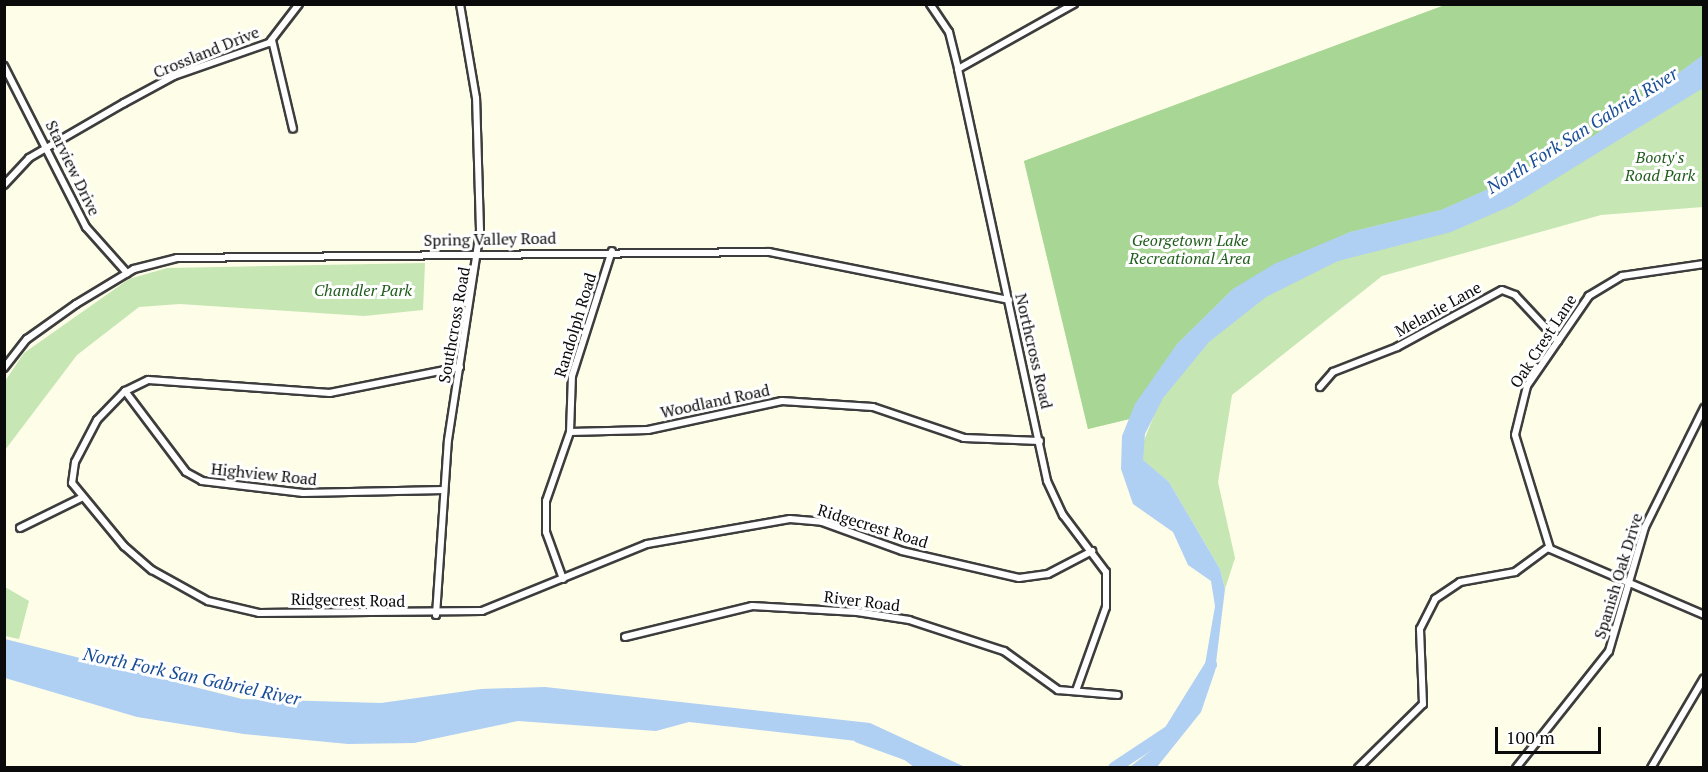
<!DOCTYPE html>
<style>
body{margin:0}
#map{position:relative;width:1708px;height:772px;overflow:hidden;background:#fefde8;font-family:"PT Serif",serif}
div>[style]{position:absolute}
.green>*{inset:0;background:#c6e6b4}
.forest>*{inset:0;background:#a8d694}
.water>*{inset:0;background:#afcff3}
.river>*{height:12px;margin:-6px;padding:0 6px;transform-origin:6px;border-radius:6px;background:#afcff3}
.roads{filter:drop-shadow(2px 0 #3d3d3d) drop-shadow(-2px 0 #3d3d3d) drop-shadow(0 2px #3d3d3d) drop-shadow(0 -2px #3d3d3d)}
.street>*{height:6px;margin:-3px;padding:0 3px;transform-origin:3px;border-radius:3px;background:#fff}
span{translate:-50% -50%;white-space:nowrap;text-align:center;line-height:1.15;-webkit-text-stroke:6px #fff;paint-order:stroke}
.street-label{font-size:16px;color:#0a0a0a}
.park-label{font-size:16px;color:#215e1e;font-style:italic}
.water-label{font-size:18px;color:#194d96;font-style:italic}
.frame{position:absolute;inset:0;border:6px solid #0a0a0a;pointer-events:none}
.scale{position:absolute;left:1495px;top:727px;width:106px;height:27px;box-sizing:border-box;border:3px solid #0a0a0a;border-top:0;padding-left:8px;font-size:18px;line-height:21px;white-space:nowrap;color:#0a0a0a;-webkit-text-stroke:4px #fff;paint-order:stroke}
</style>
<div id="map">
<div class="green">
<i style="clip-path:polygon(1445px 5px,1703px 5px,1703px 207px,1601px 215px,1382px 276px,1232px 395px,1218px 482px,1235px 558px,1225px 589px,1220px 569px,1169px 482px,1143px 461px,1141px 448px,1155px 413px,1088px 429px,1024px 161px)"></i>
<i style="clip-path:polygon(425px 263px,423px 310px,364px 316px,180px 304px,139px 307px,77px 355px,5px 450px,5px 381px,24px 353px,129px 279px,167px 268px)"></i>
<i style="clip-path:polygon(5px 587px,29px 601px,19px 639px,5px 636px)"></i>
</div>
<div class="forest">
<i style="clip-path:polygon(1445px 5px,1703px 5px,1703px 55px,1595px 135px,1520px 175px,1441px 210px,1350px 232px,1233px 289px,1177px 344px,1129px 419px,1088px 429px,1024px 161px)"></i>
</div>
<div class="water">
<i style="clip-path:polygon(1703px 55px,1703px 88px,1513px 205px,1451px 232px,1338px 261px,1266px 297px,1209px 342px,1163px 398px,1145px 434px,1143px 460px,1169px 482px,1220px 569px,1225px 589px,1215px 671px,1201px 712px,1157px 767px,1130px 767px,1167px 738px,1201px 688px,1215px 606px,1211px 581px,1188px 565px,1173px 532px,1133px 504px,1121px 469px,1122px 436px,1135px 404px,1177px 344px,1233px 289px,1274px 264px,1350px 232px,1441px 210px,1520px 175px,1595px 135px)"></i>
<i style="clip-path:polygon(5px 639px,242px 699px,381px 703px,481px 689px,545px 687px,870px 723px,965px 767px,914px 767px,883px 744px,689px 722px,656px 731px,518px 721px,414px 743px,348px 744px,244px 734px,137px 717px,5px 678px)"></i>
</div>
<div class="river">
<i style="left:859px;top:737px;width:52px;rotate:20.2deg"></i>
<i style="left:1114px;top:768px;width:67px;rotate:-33.5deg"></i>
<i style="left:1170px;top:731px;width:78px;rotate:-58.2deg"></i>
</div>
<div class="roads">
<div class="street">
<i style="left:930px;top:4px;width:34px;rotate:56deg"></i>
<i style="left:949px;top:32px;width:38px;rotate:76deg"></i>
<i style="left:958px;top:69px;width:422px;rotate:77.8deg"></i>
<i style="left:1047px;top:481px;width:38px;rotate:65deg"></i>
<i style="left:1063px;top:515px;width:71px;rotate:53deg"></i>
<i style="left:1106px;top:572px;width:35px;rotate:90deg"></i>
<i style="left:1106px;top:607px;width:89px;rotate:109.7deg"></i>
<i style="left:272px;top:40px;width:91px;rotate:76.7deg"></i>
<i style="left:4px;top:66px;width:181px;rotate:63deg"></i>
<i style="left:86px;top:227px;width:62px;rotate:48.3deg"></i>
<i style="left:958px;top:69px;width:133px;rotate:-29.3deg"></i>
<i style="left:4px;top:185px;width:37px;rotate:-47deg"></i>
<i style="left:29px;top:158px;width:110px;rotate:-30.1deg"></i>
<i style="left:124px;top:103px;width:57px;rotate:-28.4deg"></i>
<i style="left:174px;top:76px;width:101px;rotate:-19.2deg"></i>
<i style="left:269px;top:43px;width:49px;rotate:-52.4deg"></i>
<i style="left:1704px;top:264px;width:83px;rotate:171.7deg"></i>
<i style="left:1622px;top:276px;width:39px;rotate:149deg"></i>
<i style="left:1589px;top:296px;width:109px;rotate:124.6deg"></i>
<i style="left:1527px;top:386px;width:50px;rotate:103.8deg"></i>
<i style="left:1515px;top:435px;width:119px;rotate:72.9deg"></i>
<i style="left:1550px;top:549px;width:168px;rotate:23.2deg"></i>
<i style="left:460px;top:367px;width:133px;rotate:168.7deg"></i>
<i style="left:330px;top:393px;width:182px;rotate:-175.9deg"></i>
<i style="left:148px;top:380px;width:25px;rotate:154deg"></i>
<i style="left:125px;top:391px;width:40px;rotate:134deg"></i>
<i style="left:97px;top:420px;width:47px;rotate:117.6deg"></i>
<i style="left:75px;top:462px;width:21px;rotate:98deg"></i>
<i style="left:72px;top:483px;width:82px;rotate:50.5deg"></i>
<i style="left:124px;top:546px;width:37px;rotate:41deg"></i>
<i style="left:152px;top:570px;width:64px;rotate:29deg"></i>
<i style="left:208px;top:601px;width:52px;rotate:13.2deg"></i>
<i style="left:259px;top:613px;width:223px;rotate:-0.5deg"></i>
<i style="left:482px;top:611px;width:178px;rotate:-22.1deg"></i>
<i style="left:647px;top:544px;width:145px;rotate:-9.9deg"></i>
<i style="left:790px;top:519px;width:32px;rotate:5deg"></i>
<i style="left:822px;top:522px;width:85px;rotate:19.9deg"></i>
<i style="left:902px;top:551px;width:120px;rotate:13deg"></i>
<i style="left:1019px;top:578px;width:29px;rotate:-8deg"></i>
<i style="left:1048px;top:574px;width:50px;rotate:-27.6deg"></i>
<i style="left:4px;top:368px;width:37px;rotate:-52deg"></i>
<i style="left:27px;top:339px;width:60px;rotate:-35.5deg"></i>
<i style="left:76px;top:304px;width:68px;rotate:-31.1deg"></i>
<i style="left:134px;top:269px;width:44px;rotate:-14.3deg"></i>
<i style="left:177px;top:258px;width:592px;rotate:-0.58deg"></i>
<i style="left:769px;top:252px;width:245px;rotate:11.3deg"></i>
<i style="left:1320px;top:387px;width:20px;rotate:-49deg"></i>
<i style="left:1333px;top:372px;width:69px;rotate:-21.3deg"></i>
<i style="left:1397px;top:347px;width:119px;rotate:-28.5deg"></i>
<i style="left:1502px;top:290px;width:14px;rotate:21deg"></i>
<i style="left:1515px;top:295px;width:63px;rotate:46.9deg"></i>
<i style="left:125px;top:391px;width:101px;rotate:53deg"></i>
<i style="left:186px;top:472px;width:18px;rotate:29deg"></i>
<i style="left:202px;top:481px;width:102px;rotate:6.8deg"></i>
<i style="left:303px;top:493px;width:141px;rotate:-1.2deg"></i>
<i style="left:570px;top:432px;width:78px;rotate:-1.5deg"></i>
<i style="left:648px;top:430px;width:137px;rotate:-12.2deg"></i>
<i style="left:782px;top:401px;width:91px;rotate:3.8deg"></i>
<i style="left:873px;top:407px;width:96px;rotate:18.8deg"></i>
<i style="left:964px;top:438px;width:76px;rotate:2.3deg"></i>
<i style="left:20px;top:528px;width:68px;rotate:-26.2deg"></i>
<i style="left:563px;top:579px;width:50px;rotate:-109.9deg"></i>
<i style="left:546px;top:532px;width:31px;rotate:-90deg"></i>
<i style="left:546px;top:501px;width:73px;rotate:-70.8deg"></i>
<i style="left:570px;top:432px;width:56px;rotate:-88deg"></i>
<i style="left:572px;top:376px;width:131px;rotate:-72.3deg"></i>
<i style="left:436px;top:615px;width:175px;rotate:-86.1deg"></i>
<i style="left:448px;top:440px;width:212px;rotate:-81.3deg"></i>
<i style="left:480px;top:230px;width:132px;rotate:-91.7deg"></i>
<i style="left:476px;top:98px;width:95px;rotate:-99.7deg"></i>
<i style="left:625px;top:637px;width:131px;rotate:-13.7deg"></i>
<i style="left:752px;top:606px;width:105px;rotate:3.3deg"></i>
<i style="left:857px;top:612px;width:53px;rotate:8.7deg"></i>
<i style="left:909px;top:620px;width:100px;rotate:18.1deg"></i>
<i style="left:1004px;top:651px;width:67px;rotate:35.8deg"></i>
<i style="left:1058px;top:690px;width:60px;rotate:4.8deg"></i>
<i style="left:1358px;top:768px;width:91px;rotate:-44.6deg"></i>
<i style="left:1423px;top:704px;width:75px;rotate:-92.3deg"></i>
<i style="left:1420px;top:629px;width:34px;rotate:-63deg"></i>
<i style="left:1435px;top:599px;width:30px;rotate:-34deg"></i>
<i style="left:1460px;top:582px;width:56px;rotate:-10.3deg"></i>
<i style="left:1515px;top:572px;width:42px;rotate:-36.3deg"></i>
<i style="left:1516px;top:768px;width:149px;rotate:-51.5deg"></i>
<i style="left:1609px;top:651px;width:129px;rotate:-73.8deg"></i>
<i style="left:1645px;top:527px;width:133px;rotate:-63.6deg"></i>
<i style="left:1651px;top:768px;width:104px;rotate:-59.5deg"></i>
</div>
</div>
<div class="street-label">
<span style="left:206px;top:52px;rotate:-22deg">Crossland Drive</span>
<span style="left:73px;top:168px;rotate:64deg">Starview Drive</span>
<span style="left:490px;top:239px;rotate:-1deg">Spring Valley Road</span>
<span style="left:1438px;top:309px;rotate:-29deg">Melanie Lane</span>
<span style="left:454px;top:325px;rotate:-80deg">Southcross Road</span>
<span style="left:575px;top:325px;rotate:-73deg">Randolph Road</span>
<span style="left:1543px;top:341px;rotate:-57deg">Oak Crest Lane</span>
<span style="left:1034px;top:351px;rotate:77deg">Northcross Road</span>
<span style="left:715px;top:401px;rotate:-12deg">Woodland Road</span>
<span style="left:264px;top:474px;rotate:6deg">Highview Road</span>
<span style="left:873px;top:526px;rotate:17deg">Ridgecrest Road</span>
<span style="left:1618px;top:576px;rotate:-73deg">Spanish Oak Drive</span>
<span style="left:348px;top:600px;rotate:1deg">Ridgecrest Road</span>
<span style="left:862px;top:601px;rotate:7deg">River Road</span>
</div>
<div class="park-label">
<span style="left:1660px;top:166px">Booty's<br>Road Park</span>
<span style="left:1190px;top:249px">Georgetown Lake<br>Recreational Area</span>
<span style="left:363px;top:290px">Chandler Park</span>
</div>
<div class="water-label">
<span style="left:1582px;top:130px;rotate:-32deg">North Fork San Gabriel River</span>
<span style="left:192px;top:676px;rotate:12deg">North Fork San Gabriel River</span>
</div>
<div class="frame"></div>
<div class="scale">100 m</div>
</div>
